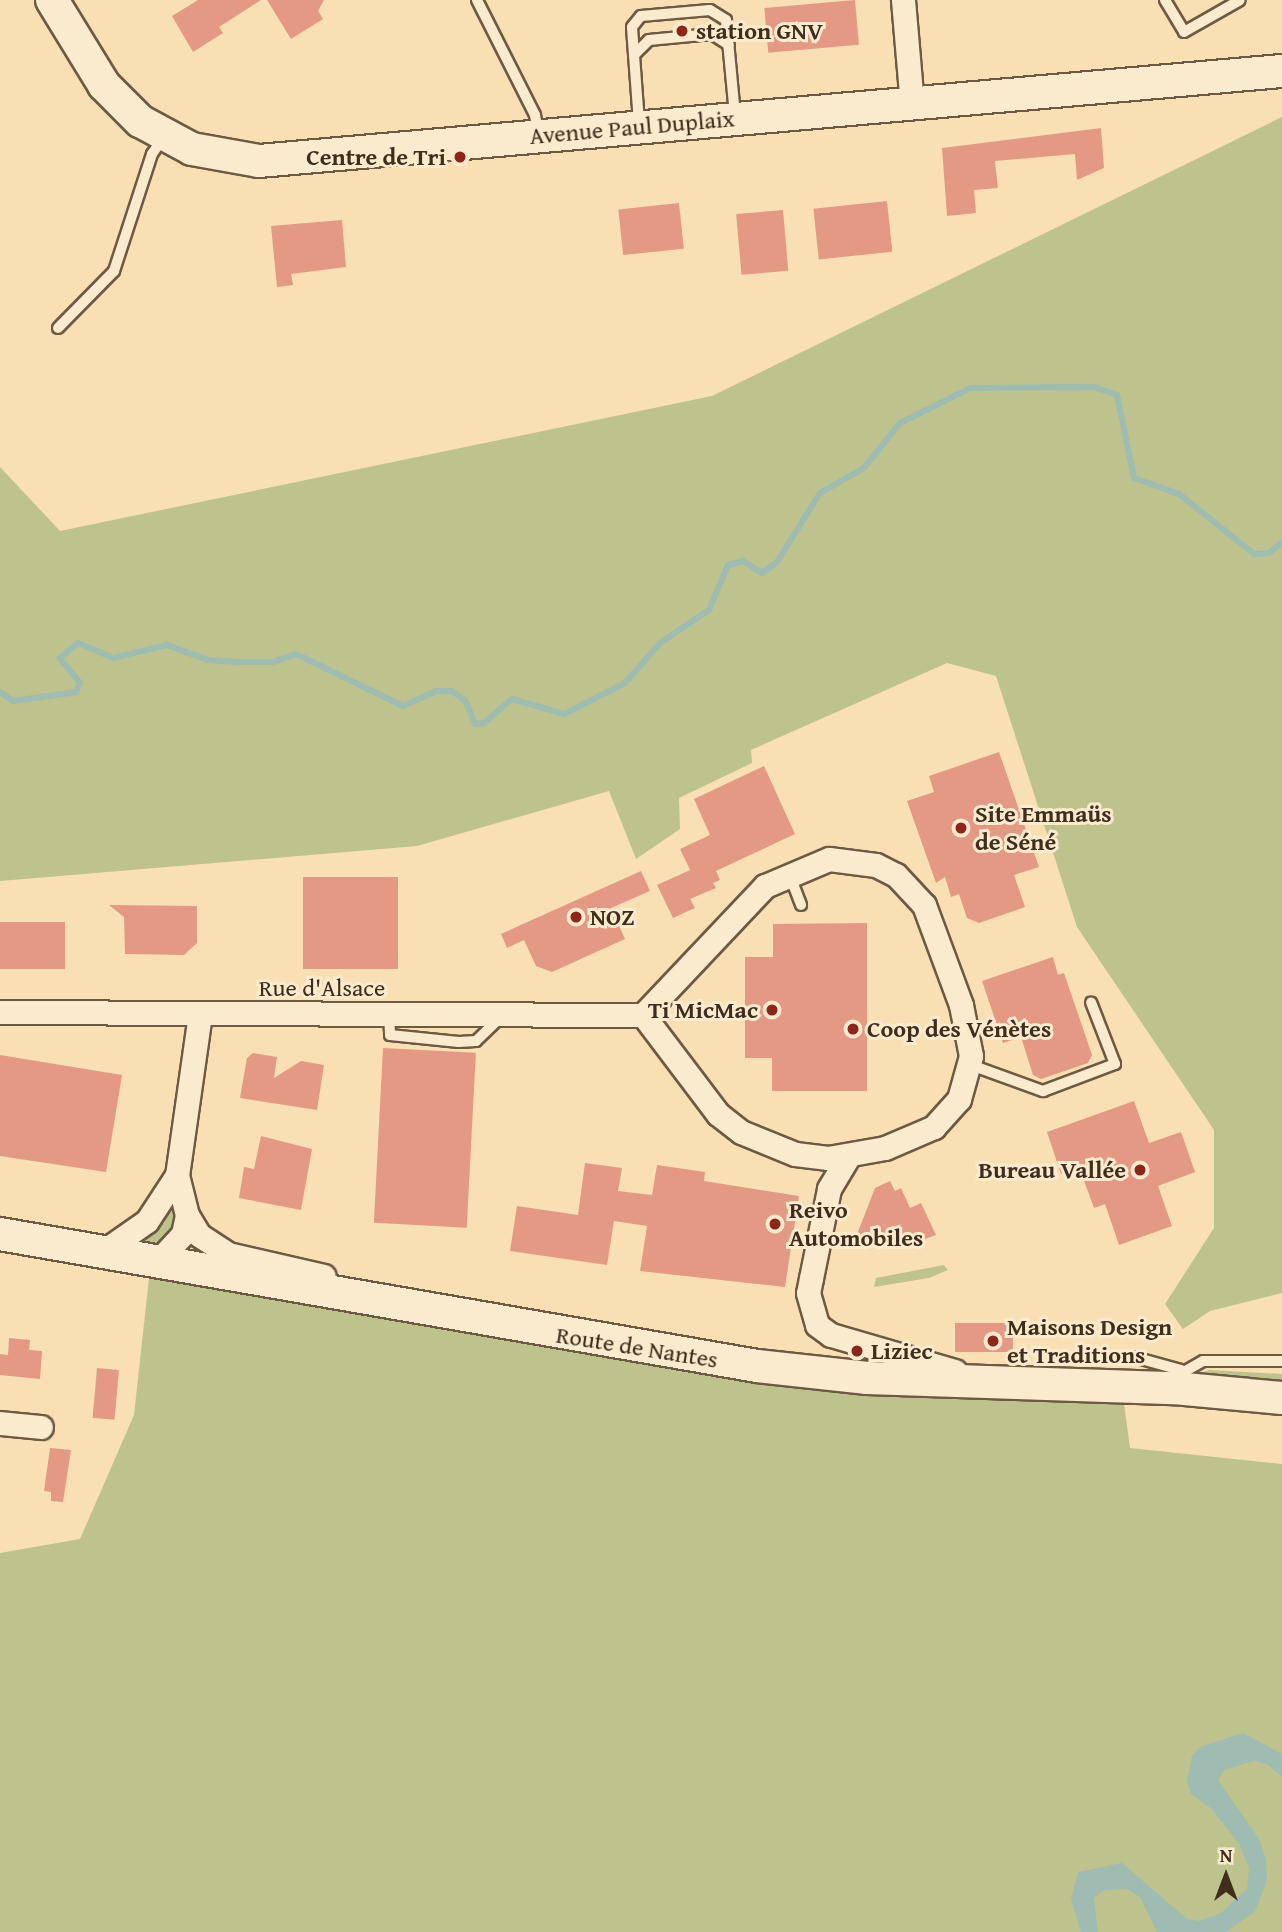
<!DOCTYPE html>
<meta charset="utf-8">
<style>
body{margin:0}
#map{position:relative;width:1282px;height:1932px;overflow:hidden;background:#f8e0b4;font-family:"Gentium Book Plus",serif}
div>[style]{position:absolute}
.green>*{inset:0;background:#bec28c}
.water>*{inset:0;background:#9ebcb2}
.stream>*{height:6px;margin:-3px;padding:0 3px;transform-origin:3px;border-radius:3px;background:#9ebcb2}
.building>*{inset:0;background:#e49985;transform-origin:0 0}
.roads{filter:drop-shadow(2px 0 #6e5a43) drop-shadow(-2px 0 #6e5a43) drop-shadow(0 2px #6e5a43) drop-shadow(0 -2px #6e5a43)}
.service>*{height:10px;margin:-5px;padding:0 5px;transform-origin:5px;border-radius:5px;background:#faebce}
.minor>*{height:23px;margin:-11.5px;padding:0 11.5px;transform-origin:11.5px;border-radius:11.5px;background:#faebce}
.secondary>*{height:32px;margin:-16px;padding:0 16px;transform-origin:16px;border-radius:16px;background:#faebce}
.dots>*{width:19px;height:19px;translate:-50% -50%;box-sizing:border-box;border:4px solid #faebce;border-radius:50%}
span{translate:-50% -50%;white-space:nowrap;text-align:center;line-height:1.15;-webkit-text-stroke:6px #faebce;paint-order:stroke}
.poi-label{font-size:24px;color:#402d1d;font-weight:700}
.left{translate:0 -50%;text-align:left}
.right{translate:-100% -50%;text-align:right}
.street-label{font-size:24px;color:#402d1d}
.north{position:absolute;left:1191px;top:1841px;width:70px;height:70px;-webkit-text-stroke:5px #faebce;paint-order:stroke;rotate:0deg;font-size:19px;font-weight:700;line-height:28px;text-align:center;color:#402d1d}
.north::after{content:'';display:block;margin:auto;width:24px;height:32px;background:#402d1d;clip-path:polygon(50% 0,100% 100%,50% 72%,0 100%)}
</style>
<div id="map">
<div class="green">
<i style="clip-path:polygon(1282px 117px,1282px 1293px,1210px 1311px,1183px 1329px,1165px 1304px,1214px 1228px,1214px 1130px,1077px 927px,996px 676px,947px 663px,751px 750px,752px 763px,679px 798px,680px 829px,636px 859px,609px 791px,417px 846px,0 881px,0 467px,60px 531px,712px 396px)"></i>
<i style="clip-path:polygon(175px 1192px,180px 1216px,162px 1246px,145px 1245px,141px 1237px,163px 1219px)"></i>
<i style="clip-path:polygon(152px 1251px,204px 1285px,1123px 1396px,1130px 1448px,1282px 1464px,1282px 1932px,0 1932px,0 1553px,80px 1539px,134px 1415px)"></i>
<i style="clip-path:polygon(944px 1265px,948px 1270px,929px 1278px,874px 1287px,876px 1278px)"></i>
<i style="clip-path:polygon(1209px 1370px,1282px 1374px,1282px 1389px,1200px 1374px)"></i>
</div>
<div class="water">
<i style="clip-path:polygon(1243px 1733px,1282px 1754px,1282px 1777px,1267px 1764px,1253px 1761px,1224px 1770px,1218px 1780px,1259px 1839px,1266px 1859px,1267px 1881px,1255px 1911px,1226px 1932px,1157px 1932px,1140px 1897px,1127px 1889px,1104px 1890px,1094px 1898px,1098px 1932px,1081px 1932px,1071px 1899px,1078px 1872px,1122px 1863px,1187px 1919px,1200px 1921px,1221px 1913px,1247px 1889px,1249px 1868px,1239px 1844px,1212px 1809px,1191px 1794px,1187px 1782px,1192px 1756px,1200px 1747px)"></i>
</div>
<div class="stream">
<i style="left:0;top:692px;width:16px;rotate:35deg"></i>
<i style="left:13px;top:701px;width:64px;rotate:-8.1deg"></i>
<i style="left:76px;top:692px;width:10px;rotate:-66deg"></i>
<i style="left:80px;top:683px;width:32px;rotate:-129deg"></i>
<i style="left:60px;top:658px;width:23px;rotate:-40deg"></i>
<i style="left:78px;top:643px;width:38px;rotate:23deg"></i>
<i style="left:113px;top:658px;width:56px;rotate:-13.5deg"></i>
<i style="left:167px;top:645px;width:44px;rotate:20.1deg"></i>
<i style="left:208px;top:660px;width:32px;rotate:4deg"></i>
<i style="left:240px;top:662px;width:32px"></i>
<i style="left:272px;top:662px;width:25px;rotate:-18deg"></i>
<i style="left:296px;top:654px;width:119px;rotate:25.9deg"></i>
<i style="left:403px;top:706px;width:36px;rotate:-24deg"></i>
<i style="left:436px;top:691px;width:16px"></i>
<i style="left:452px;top:691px;width:16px;rotate:35deg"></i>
<i style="left:465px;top:700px;width:26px;rotate:67deg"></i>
<i style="left:475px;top:724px;width:9px;rotate:-6deg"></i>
<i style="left:484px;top:723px;width:37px;rotate:-41deg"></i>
<i style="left:512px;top:699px;width:54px;rotate:16.1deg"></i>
<i style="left:564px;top:714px;width:68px;rotate:-26.9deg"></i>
<i style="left:625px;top:683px;width:53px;rotate:-48.8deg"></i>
<i style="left:660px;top:643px;width:59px;rotate:-34deg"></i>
<i style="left:709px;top:610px;width:49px;rotate:-67.1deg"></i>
<i style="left:728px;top:565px;width:16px;rotate:-15deg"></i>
<i style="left:743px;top:561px;width:22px;rotate:32deg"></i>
<i style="left:762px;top:573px;width:19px;rotate:-36deg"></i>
<i style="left:777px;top:562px;width:81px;rotate:-58.1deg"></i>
<i style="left:820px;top:493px;width:51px;rotate:-29.6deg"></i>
<i style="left:864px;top:468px;width:58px;rotate:-51.3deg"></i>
<i style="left:900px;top:423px;width:78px;rotate:-26.6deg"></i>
<i style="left:970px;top:388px;width:124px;rotate:-0.5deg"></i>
<i style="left:1094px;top:387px;width:24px;rotate:19deg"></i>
<i style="left:1117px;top:395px;width:85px;rotate:78.4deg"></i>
<i style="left:1134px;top:478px;width:48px;rotate:19.6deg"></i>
<i style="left:1179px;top:494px;width:96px;rotate:38.7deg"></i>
<i style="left:1254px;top:554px;width:15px;rotate:-4deg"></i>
<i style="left:1269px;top:553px;width:17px;rotate:-40deg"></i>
</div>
<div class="building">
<i style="clip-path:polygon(198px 0,261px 0,219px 27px,223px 33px,193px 52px,172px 16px)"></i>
<i style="clip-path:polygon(267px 0,324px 0,318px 11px,323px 19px,291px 39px)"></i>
<i style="left:855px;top:0;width:45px;height:91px;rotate:85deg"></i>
<i style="clip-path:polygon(1101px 128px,1104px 168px,1077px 180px,1075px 154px,995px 161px,998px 188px,974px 190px,976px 213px,947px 216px,942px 148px)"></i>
<i style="left:887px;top:201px;width:51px;height:74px;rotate:84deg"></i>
<i style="left:679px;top:203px;width:46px;height:61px;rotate:84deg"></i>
<i style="left:783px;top:210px;width:61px;height:47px;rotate:85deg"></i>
<i style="clip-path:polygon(342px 220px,346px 267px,291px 274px,293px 285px,277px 287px,271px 226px)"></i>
<i style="clip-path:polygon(999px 752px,1039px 867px,1014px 875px,1025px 907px,979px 923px,967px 918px,959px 894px,951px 897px,945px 877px,936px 883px,907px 801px,934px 792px,929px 776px)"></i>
<i style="clip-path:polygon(764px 766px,795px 834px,716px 871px,720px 880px,713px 883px,716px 888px,690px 899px,695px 908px,673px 918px,657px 885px,690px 870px,680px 849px,710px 835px,694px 799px)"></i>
<i style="clip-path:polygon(641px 871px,650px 891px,611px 908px,625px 939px,552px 972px,536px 966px,524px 940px,507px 948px,501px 934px)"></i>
<i style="left:303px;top:877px;width:95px;height:92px"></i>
<i style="clip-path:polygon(109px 905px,197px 906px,197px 943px,184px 955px,125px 954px,124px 917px)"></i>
<i style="left:0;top:922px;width:65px;height:47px"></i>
<i style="clip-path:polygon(867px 923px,867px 1091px,772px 1091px,772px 1058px,745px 1058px,745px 957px,773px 957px,773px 924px)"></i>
<i style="clip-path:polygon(1053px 957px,1058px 975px,1064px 973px,1092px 1055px,1088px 1063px,1041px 1079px,1033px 1075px,1021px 1037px,1003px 1043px,982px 981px)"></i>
<i style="left:383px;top:1048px;width:93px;height:175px;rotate:3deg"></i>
<i style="clip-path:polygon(253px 1053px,277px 1057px,274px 1078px,301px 1061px,324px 1065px,317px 1110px,240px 1098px,247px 1058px)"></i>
<i style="clip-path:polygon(0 1055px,122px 1075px,106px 1172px,0 1156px)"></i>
<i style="clip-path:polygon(1134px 1101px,1149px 1143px,1181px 1132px,1195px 1172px,1158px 1186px,1172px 1226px,1119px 1245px,1105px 1204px,1094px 1208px,1079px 1167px,1061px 1174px,1047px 1132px)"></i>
<i style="clip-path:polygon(261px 1136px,312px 1149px,301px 1210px,239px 1198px,244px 1167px,254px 1169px)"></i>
<i style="clip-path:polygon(585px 1163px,622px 1168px,618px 1191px,652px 1195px,657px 1165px,705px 1172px,704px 1181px,799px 1196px,785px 1287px,640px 1271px,647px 1226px,614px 1221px,607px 1265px,510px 1251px,517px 1206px,578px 1215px)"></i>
<i style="clip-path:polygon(890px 1181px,895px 1191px,901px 1188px,910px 1208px,921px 1203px,936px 1235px,908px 1245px,887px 1238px,884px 1246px,856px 1237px,875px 1188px)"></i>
<i style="left:955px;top:1323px;width:58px;height:29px"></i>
<i style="clip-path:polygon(9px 1338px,30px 1340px,29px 1350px,42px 1351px,40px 1379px,0 1375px,0 1354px,8px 1355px)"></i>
<i style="left:97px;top:1368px;width:22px;height:50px;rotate:5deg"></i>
<i style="clip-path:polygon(50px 1448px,71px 1450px,63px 1502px,51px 1501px,51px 1492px,44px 1491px)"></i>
</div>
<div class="roads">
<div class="service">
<i style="left:477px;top:0;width:129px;rotate:63.2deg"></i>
<i style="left:535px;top:115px;width:17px;rotate:80deg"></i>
<i style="left:1165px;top:0;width:37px;rotate:59deg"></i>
<i style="left:1184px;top:32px;width:64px;rotate:-29.7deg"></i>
<i style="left:634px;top:55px;width:21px;rotate:-45deg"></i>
<i style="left:649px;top:40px;width:63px;rotate:-5.4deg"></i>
<i style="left:712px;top:34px;width:20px;rotate:33deg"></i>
<i style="left:639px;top:123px;width:96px;rotate:-94.2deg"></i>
<i style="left:632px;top:27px;width:14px;rotate:-51deg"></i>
<i style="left:641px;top:16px;width:69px;rotate:-5deg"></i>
<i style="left:710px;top:10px;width:19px;rotate:32deg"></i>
<i style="left:726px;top:20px;width:95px;rotate:84.6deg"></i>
<i style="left:58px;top:328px;width:80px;rotate:-45.5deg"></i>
<i style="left:114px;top:271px;width:123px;rotate:-72deg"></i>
<i style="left:152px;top:154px;width:21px;rotate:-55deg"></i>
<i style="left:790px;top:876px;width:31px;rotate:69deg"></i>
<i style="left:389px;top:1014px;width:21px;rotate:87deg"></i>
<i style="left:390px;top:1035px;width:69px;rotate:5.8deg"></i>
<i style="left:459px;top:1042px;width:17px;rotate:-3deg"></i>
<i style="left:476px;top:1041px;width:33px;rotate:-44deg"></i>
<i style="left:971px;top:1065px;width:77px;rotate:19.9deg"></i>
<i style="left:1043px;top:1091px;width:77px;rotate:-20.6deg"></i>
<i style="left:1115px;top:1064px;width:66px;rotate:-111.2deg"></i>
<i style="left:1134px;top:1357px;width:49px;rotate:15.5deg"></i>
<i style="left:1168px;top:1381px;width:40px;rotate:-29.7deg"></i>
<i style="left:1203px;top:1361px;width:79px"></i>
</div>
<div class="minor">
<i style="left:903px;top:0;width:104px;rotate:85.1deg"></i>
<i style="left:829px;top:859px;width:47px;rotate:7.3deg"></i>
<i style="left:876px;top:865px;width:22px;rotate:27deg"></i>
<i style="left:896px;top:875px;width:41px;rotate:47deg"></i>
<i style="left:924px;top:905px;width:107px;rotate:69.7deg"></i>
<i style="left:961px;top:1005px;width:52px;rotate:78.9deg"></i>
<i style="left:971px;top:1056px;width:45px;rotate:105.6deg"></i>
<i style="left:959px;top:1099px;width:38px;rotate:132deg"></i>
<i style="left:934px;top:1127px;width:53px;rotate:156.8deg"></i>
<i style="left:885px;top:1148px;width:58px;rotate:170deg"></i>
<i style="left:828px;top:1158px;width:33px;rotate:-173deg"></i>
<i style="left:795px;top:1154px;width:58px;rotate:-157.8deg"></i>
<i style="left:741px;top:1132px;width:29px;rotate:-142deg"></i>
<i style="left:718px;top:1114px;width:124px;rotate:-127.1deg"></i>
<i style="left:643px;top:1015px;width:178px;rotate:-46.6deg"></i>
<i style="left:765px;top:886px;width:69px;rotate:-22.9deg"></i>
<i style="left:0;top:1012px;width:643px;rotate:0.27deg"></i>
<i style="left:200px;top:1014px;width:163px;rotate:98.1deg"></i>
<i style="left:177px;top:1175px;width:41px;rotate:76deg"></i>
<i style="left:187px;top:1215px;width:23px;rotate:59deg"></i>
<i style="left:199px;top:1235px;width:35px;rotate:33deg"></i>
<i style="left:228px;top:1254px;width:98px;rotate:12.9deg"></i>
<i style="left:848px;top:1157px;width:37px;rotate:121deg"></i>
<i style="left:829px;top:1189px;width:91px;rotate:101.4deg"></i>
<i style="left:811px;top:1278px;width:15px;rotate:101deg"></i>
<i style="left:808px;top:1293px;width:33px;rotate:74deg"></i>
<i style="left:817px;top:1325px;width:17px;rotate:36deg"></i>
<i style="left:831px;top:1335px;width:129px;rotate:16.2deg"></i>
<i style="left:104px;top:1251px;width:52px;rotate:-34.9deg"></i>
<i style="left:147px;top:1221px;width:55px;rotate:-56.9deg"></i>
<i style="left:157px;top:1262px;width:38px;rotate:-47deg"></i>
<i style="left:183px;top:1234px;width:19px;rotate:-78deg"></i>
<i style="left:0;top:1423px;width:41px;rotate:5.6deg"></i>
</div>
<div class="secondary">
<i style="left:52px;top:0;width:100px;rotate:58.5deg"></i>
<i style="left:104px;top:85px;width:51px;rotate:45deg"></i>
<i style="left:140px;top:121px;width:59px;rotate:28.3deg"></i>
<i style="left:192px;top:149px;width:68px;rotate:10.2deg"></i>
<i style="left:259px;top:161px;width:1027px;rotate:-5.03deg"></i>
<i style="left:0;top:1234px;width:768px;rotate:9.89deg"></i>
<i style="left:757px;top:1366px;width:111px;rotate:6.2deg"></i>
<i style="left:867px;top:1378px;width:307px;rotate:1.9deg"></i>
<i style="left:1174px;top:1388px;width:108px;rotate:5.3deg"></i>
</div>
</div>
<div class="dots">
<i style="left:682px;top:31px;background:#8f2418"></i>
<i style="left:460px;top:157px;background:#8f2418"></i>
<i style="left:961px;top:828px;background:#8f2418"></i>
<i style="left:576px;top:917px;background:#8f2418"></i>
<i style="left:772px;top:1010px;background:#8f2418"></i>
<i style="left:853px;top:1029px;background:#8f2418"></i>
<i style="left:1140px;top:1170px;background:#8f2418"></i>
<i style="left:775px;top:1224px;background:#8f2418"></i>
<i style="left:993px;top:1341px;background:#8f2418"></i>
<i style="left:857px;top:1351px;background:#8f2418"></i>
</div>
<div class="poi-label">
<span class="left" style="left:696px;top:31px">station GNV</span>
<span class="right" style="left:446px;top:157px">Centre de Tri</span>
<span class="left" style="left:975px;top:828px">Site Emmaüs<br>de Séné</span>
<span class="left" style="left:590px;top:917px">NOZ</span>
<span class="right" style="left:758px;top:1010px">Ti MicMac</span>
<span class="left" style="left:867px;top:1029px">Coop des Vénètes</span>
<span class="right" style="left:1126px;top:1170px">Bureau Vallée</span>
<span class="left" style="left:789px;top:1224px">Reivo<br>Automobiles</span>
<span class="left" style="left:1007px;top:1341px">Maisons Design<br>et Traditions</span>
<span class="left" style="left:871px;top:1351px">Liziec</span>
</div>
<div class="street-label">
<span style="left:632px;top:127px;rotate:-5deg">Avenue Paul Duplaix</span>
<span style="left:322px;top:988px">Rue d'Alsace</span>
<span style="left:637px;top:1347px;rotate:9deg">Route de Nantes</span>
</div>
<div class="north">N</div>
</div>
